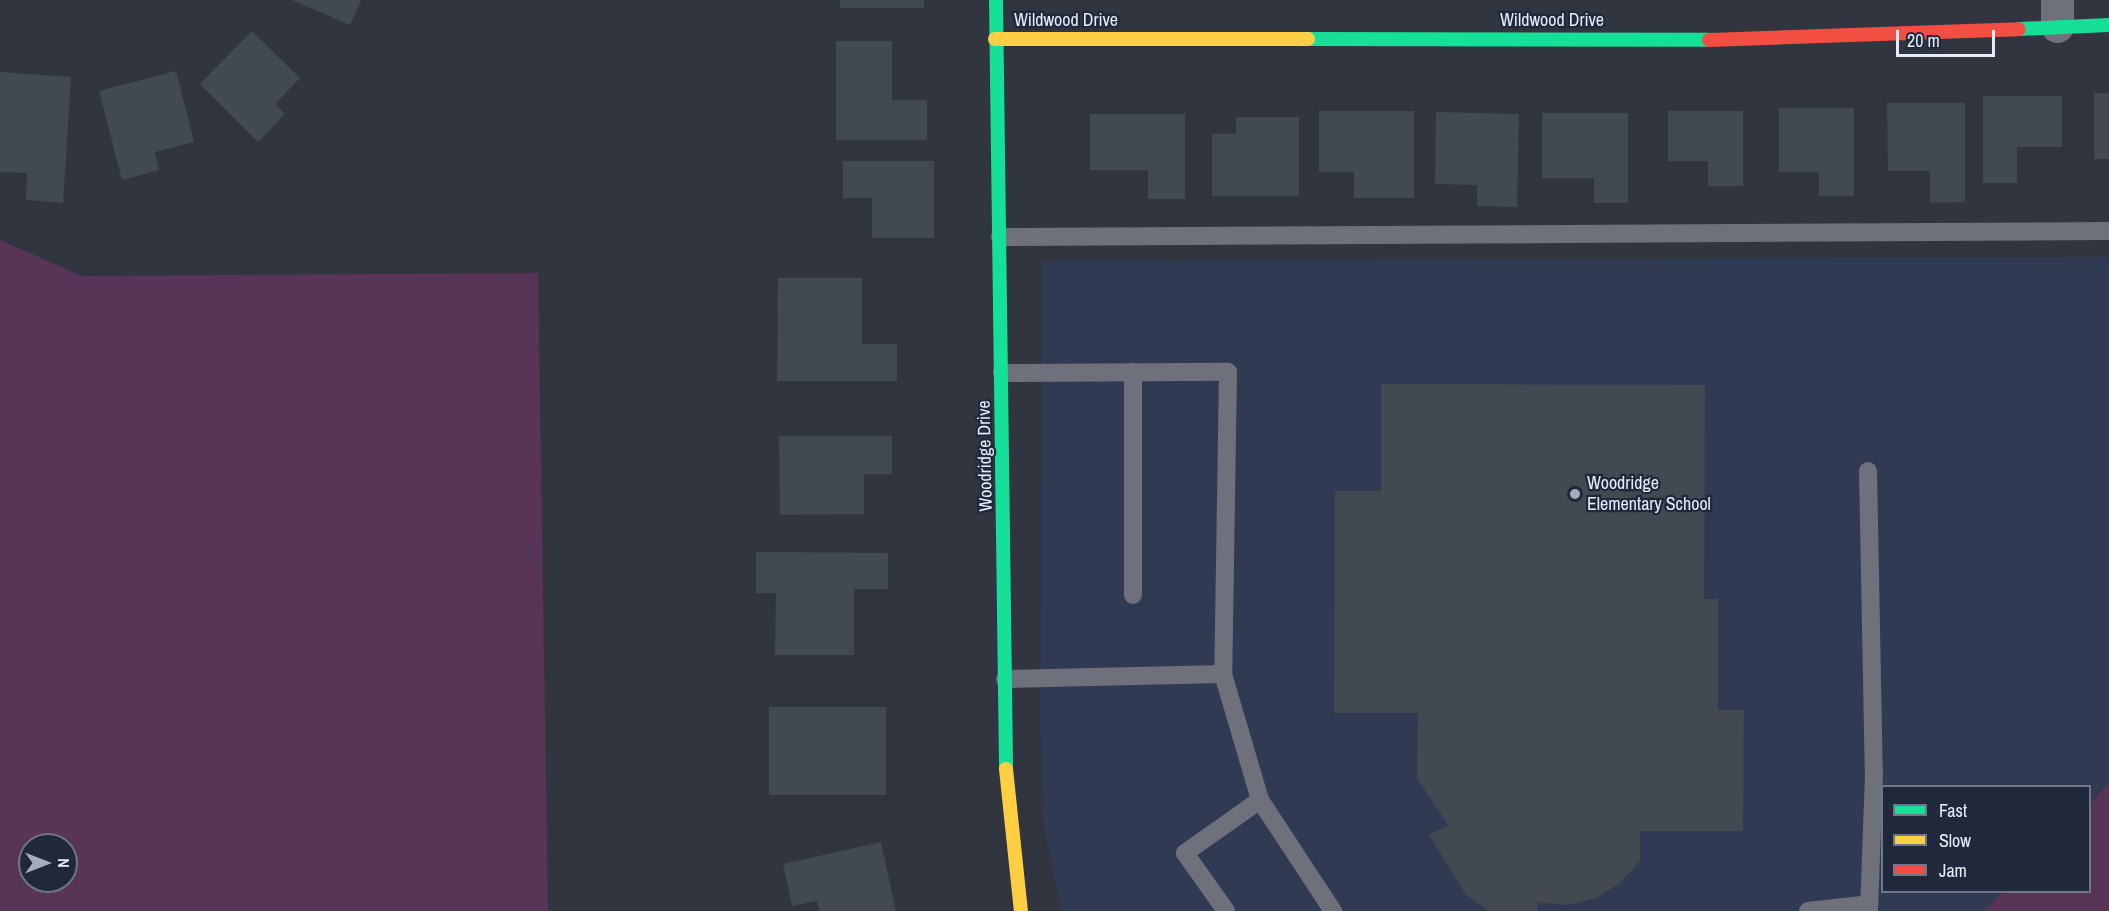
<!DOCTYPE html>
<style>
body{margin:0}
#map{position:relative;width:2109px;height:911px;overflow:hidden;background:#303540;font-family:"Archivo Narrow",sans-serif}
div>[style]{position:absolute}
.built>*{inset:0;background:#303a52}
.green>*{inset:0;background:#583556}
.building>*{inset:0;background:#434951;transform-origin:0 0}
.lane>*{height:18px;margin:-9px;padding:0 9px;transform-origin:9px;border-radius:9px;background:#6e717b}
.street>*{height:33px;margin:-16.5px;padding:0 16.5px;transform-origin:16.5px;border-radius:16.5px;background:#6e717b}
.fast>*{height:14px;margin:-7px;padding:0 7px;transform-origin:7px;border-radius:7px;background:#16e098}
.slow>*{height:14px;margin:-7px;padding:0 7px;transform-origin:7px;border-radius:7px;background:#ffcf43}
.jam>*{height:14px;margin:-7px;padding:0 7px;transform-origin:7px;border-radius:7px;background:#f24e42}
.dots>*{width:16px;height:16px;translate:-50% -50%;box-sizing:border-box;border:3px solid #20283b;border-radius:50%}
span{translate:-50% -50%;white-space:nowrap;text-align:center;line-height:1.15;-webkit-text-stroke:4.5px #20283b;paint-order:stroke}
.street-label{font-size:18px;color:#e6ecf9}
.poi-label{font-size:18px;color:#e6ecf9}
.left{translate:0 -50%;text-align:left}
.legend{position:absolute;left:1881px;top:785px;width:210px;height:108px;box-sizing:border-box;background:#20283b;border:2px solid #6f7687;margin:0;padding:8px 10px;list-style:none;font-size:18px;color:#e6ecf9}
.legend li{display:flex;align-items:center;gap:12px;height:30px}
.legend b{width:30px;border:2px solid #6f7687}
.north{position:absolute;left:18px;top:833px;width:60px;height:60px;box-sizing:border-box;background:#20283b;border:2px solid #6f7687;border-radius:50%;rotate:90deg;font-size:16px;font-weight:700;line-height:24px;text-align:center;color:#e6ecf9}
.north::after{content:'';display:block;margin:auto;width:21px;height:27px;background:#a6acb8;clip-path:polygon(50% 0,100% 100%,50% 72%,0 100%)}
.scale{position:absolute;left:1896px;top:30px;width:99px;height:27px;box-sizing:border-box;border:3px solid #e6ecf9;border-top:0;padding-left:8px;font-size:18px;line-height:21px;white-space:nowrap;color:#e6ecf9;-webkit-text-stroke:4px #20283b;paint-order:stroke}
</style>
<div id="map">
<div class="built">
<i style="clip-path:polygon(2109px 257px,2109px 783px,2090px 803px,2090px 786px,1882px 786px,1882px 892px,2003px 892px,1984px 911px,1062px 911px,1044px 830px,1040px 727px,1042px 261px)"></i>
</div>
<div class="green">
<i style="clip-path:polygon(evenodd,0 240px,82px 276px,538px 273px,548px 911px,0 911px,0 240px,30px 845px,66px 845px,66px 881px,30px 881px,30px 845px)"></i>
<i style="clip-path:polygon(2109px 783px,2109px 911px,1984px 911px,2003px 892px,2090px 892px,2090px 803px)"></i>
</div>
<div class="building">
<i style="clip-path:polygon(292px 0,361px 0,350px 25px)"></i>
<i style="left:840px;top:0;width:84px;height:8px"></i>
<i style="clip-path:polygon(252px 31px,300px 78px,275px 104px,285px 114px,258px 142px,200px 84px)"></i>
<i style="clip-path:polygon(836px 41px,892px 41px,892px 100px,927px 100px,927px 140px,836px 140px)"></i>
<i style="clip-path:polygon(176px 71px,194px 142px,155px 152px,159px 170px,122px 180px,99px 91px)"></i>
<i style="clip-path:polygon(0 72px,71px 77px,63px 203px,26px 200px,27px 173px,0 172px)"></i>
<i style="left:2094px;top:93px;width:15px;height:66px"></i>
<i style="clip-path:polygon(1983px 96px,2062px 96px,2062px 147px,2017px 147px,2017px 183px,1983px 183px)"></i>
<i style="clip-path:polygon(1887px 103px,1965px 103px,1965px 202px,1930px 203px,1930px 171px,1888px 171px)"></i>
<i style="clip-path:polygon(1779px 108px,1854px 108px,1854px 196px,1819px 196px,1819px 172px,1779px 172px)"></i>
<i style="clip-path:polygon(1319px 111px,1414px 111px,1414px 198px,1354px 198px,1354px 172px,1319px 172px)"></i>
<i style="clip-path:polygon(1668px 111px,1743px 111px,1743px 186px,1708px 186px,1708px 161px,1668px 161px)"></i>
<i style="clip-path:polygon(1436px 112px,1519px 114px,1517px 207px,1477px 206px,1477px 185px,1435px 184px)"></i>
<i style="clip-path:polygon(1542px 113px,1628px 113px,1628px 203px,1594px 203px,1594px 178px,1542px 178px)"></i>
<i style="clip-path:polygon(1090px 114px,1185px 114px,1185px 199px,1148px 199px,1148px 170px,1090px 170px)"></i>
<i style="clip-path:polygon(1236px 117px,1299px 117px,1299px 196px,1212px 196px,1212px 134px,1236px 134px)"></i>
<i style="clip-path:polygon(843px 161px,934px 161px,934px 238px,872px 238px,872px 198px,843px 198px)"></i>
<i style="clip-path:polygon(778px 278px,862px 278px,862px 344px,897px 344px,897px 381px,777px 381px)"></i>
<i style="clip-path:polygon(1381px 384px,1705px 385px,1704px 599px,1718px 599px,1718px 710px,1744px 710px,1743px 831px,1640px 831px,1640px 861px,1620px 883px,1596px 898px,1567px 905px,1538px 902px,1538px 911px,1489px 911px,1466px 895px,1429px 835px,1448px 825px,1417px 778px,1418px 713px,1334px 713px,1335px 491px,1381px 491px)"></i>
<i style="clip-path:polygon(779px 436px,892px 436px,892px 474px,864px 474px,864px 514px,780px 515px)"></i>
<i style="clip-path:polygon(756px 552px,888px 553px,888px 589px,854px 589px,854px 655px,775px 655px,776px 593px,756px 593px)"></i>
<i style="left:886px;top:707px;width:88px;height:117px;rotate:90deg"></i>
<i style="clip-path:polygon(881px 842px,896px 911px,819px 911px,817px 901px,792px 906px,783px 864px)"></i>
</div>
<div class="lane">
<i style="left:1000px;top:237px;width:1109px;rotate:-0.31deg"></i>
<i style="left:1133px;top:372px;width:223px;rotate:90deg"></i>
<i style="left:1002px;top:373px;width:226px;rotate:-0.3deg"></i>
<i style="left:1228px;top:372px;width:302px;rotate:90.9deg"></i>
<i style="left:1223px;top:674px;width:131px;rotate:73.6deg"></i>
<i style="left:1260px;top:800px;width:133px;rotate:56.7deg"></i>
<i style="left:1868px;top:471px;width:303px;rotate:88.9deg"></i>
<i style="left:1874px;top:774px;width:137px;rotate:92.1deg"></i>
<i style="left:1005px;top:679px;width:218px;rotate:-1.3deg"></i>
<i style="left:1226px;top:911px;width:71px;rotate:-125.3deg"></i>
<i style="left:1185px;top:853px;width:92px;rotate:-35.2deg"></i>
<i style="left:1808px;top:911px;width:61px;rotate:-6.5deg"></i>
</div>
<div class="street">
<i style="left:2057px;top:26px;width:26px;rotate:-90deg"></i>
</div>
<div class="fast">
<i style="left:996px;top:0;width:769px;rotate:89.25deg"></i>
<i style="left:2019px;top:29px;width:90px;rotate:-2.5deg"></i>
<i style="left:1308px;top:39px;width:401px;rotate:0.1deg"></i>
</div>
<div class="slow">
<i style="left:995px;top:39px;width:313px"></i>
<i style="left:1006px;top:769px;width:143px;rotate:84deg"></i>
</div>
<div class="jam">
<i style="left:1709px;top:40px;width:310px;rotate:-2deg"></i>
</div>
<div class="dots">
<i style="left:1575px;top:494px;background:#a6acb8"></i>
</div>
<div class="street-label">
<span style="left:1066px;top:20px">Wildwood Drive</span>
<span style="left:1552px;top:20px">Wildwood Drive</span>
<span style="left:985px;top:456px;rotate:-91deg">Woodridge Drive</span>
</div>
<div class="poi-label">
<span class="left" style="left:1587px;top:494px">Woodridge<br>Elementary School</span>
</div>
<ul class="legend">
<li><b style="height:8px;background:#16e098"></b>Fast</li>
<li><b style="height:8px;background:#ffcf43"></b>Slow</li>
<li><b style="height:8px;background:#f24e42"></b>Jam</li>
</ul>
<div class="north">N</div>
<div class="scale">20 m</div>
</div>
